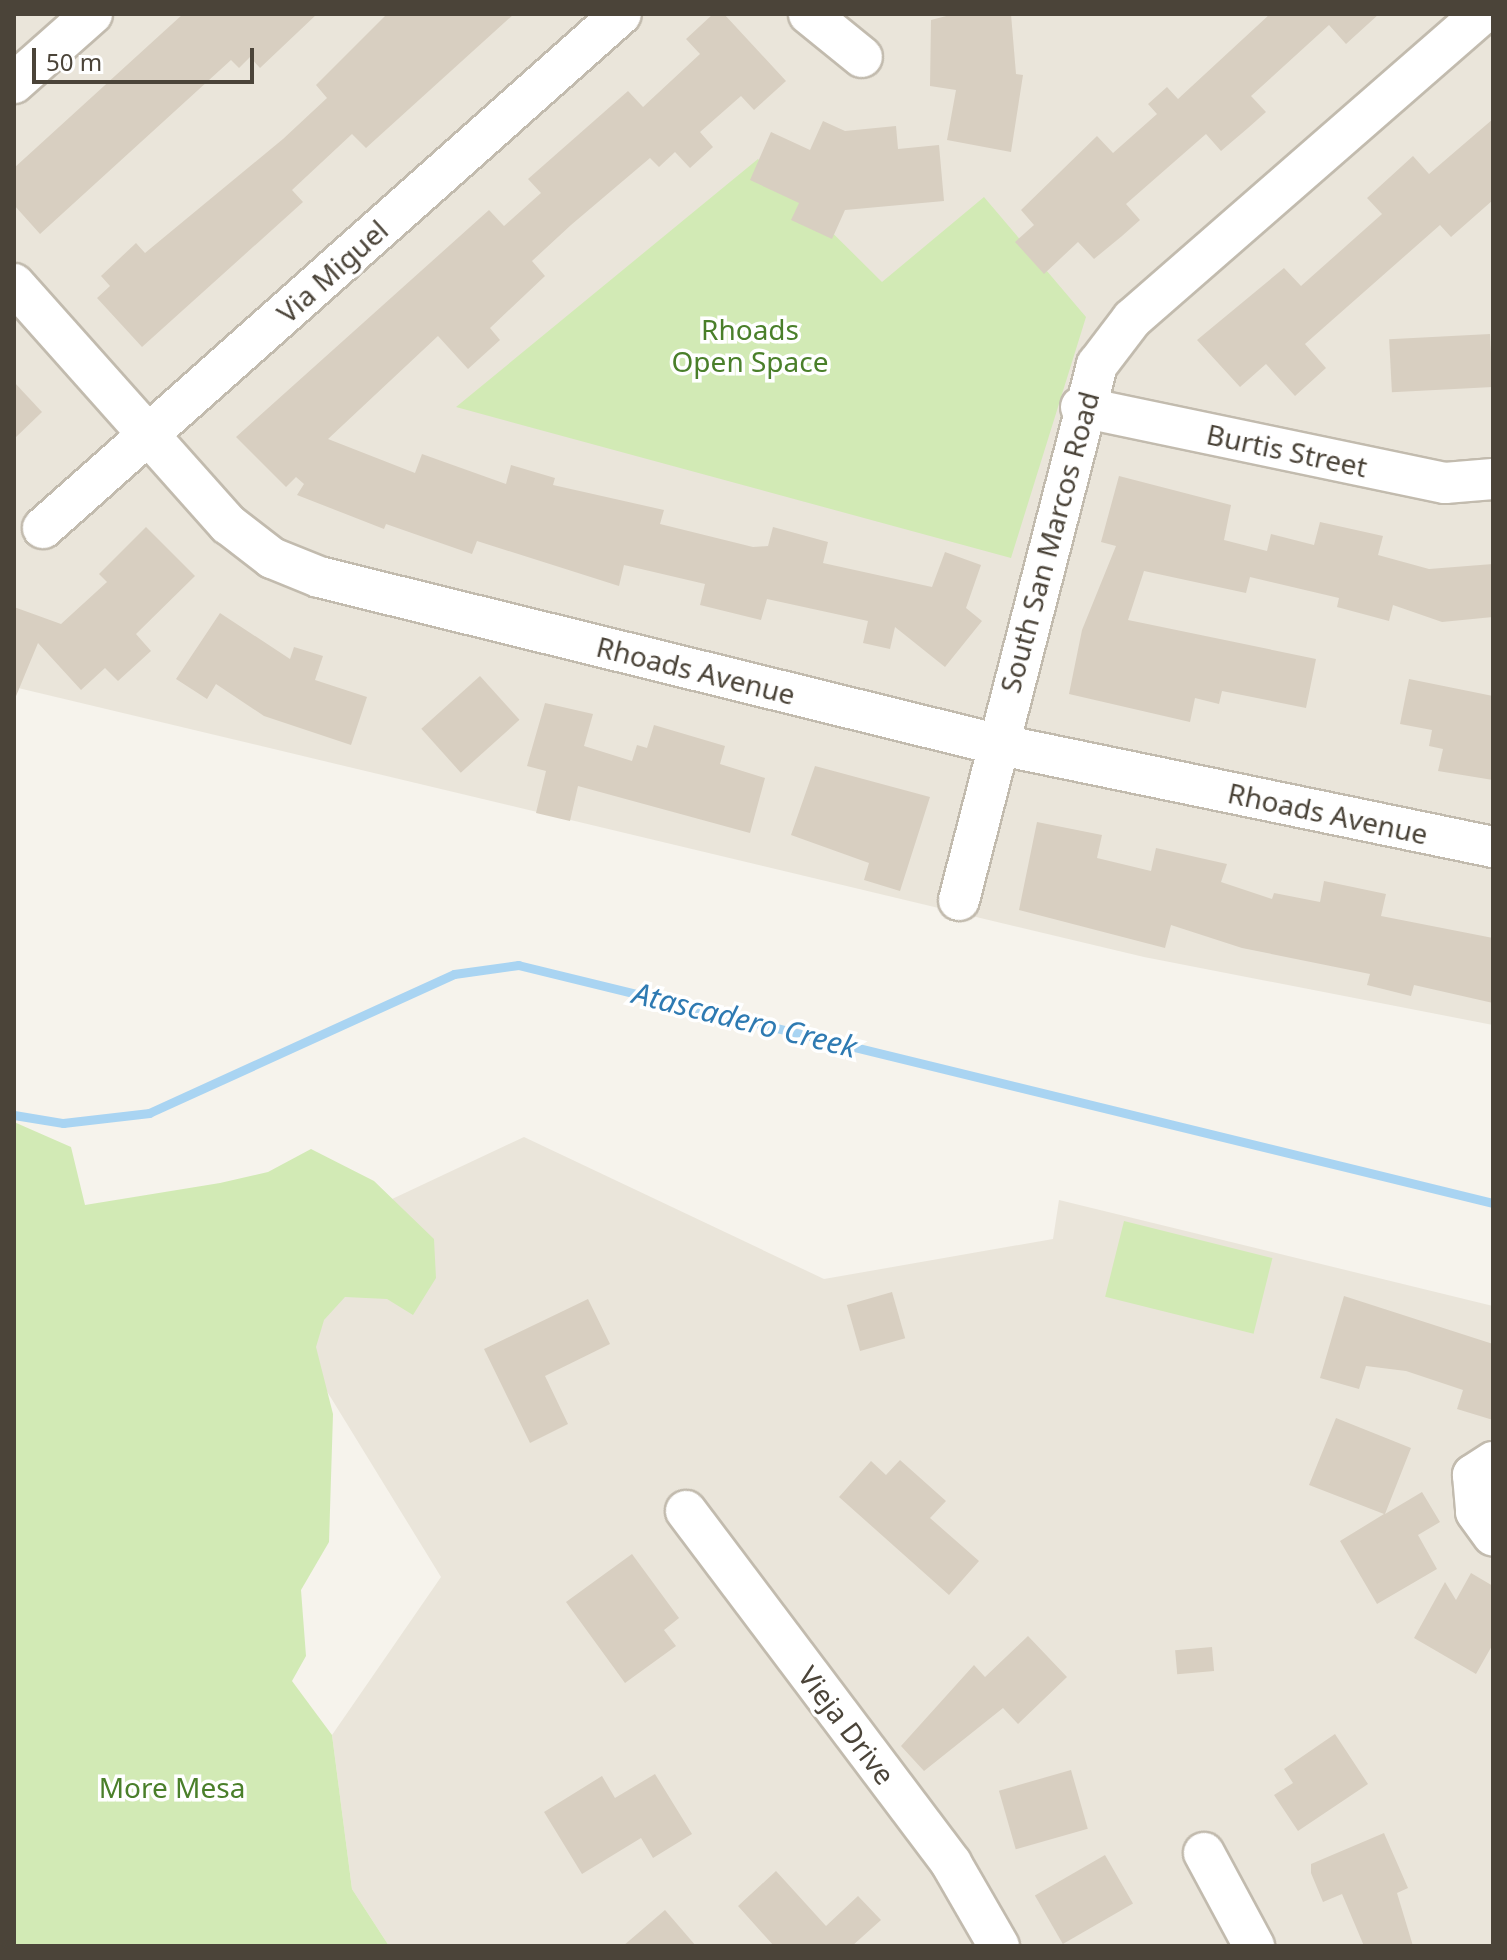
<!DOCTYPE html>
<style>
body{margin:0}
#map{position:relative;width:1507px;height:1960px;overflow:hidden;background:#f6f3ec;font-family:"Noto Sans",sans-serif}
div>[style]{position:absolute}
.residential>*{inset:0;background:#eae5da}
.green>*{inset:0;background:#d2eab5;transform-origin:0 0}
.stream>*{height:9px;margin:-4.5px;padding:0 4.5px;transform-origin:4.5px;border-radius:4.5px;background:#a9d4f2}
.building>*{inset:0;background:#d8cfc1;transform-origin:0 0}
.roads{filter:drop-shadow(2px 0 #c2bbae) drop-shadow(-2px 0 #c2bbae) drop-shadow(0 2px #c2bbae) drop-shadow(0 -2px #c2bbae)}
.minor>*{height:40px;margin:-20px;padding:0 20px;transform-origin:20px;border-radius:20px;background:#fff}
span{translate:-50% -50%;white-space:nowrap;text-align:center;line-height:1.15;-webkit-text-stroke:7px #fff;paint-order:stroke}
.street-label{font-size:28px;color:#4b4439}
.park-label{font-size:28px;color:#4a7f2a}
.water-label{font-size:30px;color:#2e7ab2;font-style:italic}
.frame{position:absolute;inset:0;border:16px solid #4b4439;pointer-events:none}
.scale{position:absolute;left:32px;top:48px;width:222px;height:36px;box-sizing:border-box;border:4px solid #4b4439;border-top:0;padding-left:10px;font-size:24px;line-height:28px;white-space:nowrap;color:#4b4439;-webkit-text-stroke:6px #fff;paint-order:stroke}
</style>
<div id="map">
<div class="residential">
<i style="clip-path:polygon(14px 14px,1493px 14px,1493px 1025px,1144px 957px,14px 687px)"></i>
<i style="clip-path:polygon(524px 1137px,824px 1279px,1053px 1239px,1059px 1200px,1493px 1306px,1493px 1946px,389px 1946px,352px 1889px,332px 1735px,441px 1577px,250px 1266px)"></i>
</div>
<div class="green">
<i style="clip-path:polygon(758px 159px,882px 282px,984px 197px,1086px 317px,1011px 558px,456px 407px)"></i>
<i style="clip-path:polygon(14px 1122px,71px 1147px,85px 1205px,220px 1183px,268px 1172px,311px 1149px,374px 1181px,434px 1239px,436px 1278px,413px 1315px,387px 1299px,345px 1297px,324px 1320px,316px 1347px,333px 1414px,329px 1542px,301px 1590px,306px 1656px,292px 1681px,332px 1735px,352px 1889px,389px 1946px,14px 1946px)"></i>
<i style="left:1124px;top:1221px;width:153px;height:78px;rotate:14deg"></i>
</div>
<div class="stream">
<i style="left:14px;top:1115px;width:50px;rotate:9.3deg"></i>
<i style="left:63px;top:1123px;width:87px;rotate:-6.6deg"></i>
<i style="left:149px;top:1113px;width:335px;rotate:-24.5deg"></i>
<i style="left:454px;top:974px;width:65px;rotate:-8deg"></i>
<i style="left:518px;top:965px;width:1004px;rotate:13.72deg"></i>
</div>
<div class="building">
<i style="clip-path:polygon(183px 14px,317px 14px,260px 68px,250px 57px,239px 68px,231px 60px,40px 234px,14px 205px,14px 168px)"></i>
<i style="clip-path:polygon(387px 14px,514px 14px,366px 148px,352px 134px,292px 190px,303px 202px,142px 347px,97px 298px,110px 286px,101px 276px,136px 243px,145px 253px,283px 139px,327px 98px,316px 85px)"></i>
<i style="clip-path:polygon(713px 14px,724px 14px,786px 81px,754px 110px,741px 96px,700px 132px,713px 147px,690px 168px,675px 152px,659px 167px,650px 158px,571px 225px,532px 261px,545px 276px,490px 328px,500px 340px,468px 369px,438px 336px,328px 439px,415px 473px,422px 454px,506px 484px,511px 465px,555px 478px,553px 485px,664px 510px,660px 524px,753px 547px,768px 546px,773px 527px,828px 542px,823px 563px,932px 587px,945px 552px,981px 565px,966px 608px,982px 621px,945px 667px,895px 627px,890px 649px,863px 643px,868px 621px,767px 599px,761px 620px,700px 605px,705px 584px,624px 565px,619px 586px,477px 541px,472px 554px,386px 524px,384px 529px,297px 495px,304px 484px,296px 477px,286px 487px,236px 437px,489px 210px,504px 226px,541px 193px,528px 179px,628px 91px,643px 107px,700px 54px,686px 39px)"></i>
<i style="clip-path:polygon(954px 14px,1011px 14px,1016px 74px,1023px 75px,1011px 152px,947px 140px,956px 90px,930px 86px,931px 20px)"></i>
<i style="clip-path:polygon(1270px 14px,1379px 14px,1346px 44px,1329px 25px,1251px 96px,1266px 112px,1248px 128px,1221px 151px,1206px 134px,1126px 204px,1140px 220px,1122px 236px,1094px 259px,1078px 242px,1044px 274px,1015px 242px,1034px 225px,1021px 210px,1097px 136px,1113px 153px,1157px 114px,1148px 104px,1167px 87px,1178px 99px)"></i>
<i style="clip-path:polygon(1493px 119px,1493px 200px,1451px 237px,1440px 225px,1305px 344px,1326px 368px,1295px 396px,1266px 364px,1240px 387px,1197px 340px,1284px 268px,1301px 286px,1382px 214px,1367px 198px,1413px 156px,1429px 174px)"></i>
<i style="clip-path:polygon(823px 121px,845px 131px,896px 126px,898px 149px,939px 145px,944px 201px,845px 210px,832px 239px,791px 220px,799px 203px,750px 180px,771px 132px,810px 150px)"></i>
<i style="left:1490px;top:334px;width:53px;height:101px;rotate:87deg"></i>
<i style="clip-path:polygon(14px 382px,42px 412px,14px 439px)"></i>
<i style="clip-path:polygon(1119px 476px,1231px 505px,1224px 540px,1267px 551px,1271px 534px,1314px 545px,1320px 522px,1383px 536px,1378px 555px,1429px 569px,1493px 564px,1493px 617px,1442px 622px,1393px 605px,1389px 621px,1337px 607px,1339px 598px,1250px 577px,1246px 593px,1144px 571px,1128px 620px,1316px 659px,1306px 708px,1222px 691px,1219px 704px,1195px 698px,1190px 722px,1069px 694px,1082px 630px,1116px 546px,1101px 542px)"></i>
<i style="clip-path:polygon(146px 527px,195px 576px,136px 634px,151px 651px,118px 681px,105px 668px,81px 690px,38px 643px,14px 701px,14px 607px,61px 624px,107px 582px,99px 574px)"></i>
<i style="clip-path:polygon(220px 613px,290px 659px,294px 647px,323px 656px,315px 680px,367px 697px,351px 745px,264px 716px,216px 684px,207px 699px,176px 679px)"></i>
<i style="left:480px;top:676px;width:59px;height:79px;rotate:48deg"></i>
<i style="clip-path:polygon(1409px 679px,1493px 696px,1493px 780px,1438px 771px,1443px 749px,1429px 746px,1432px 730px,1400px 724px)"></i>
<i style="clip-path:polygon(545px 703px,593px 714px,584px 746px,632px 761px,637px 745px,647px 748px,654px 725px,725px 746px,720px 764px,765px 778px,750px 833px,578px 786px,570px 821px,536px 813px,546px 771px,527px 766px)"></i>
<i style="clip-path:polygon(815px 766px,930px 797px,900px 891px,864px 880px,869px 863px,791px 835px)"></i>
<i style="clip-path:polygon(1037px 822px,1102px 835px,1097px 858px,1151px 871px,1156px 848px,1227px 864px,1221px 882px,1272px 899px,1274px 893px,1320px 902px,1324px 881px,1386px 894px,1381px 916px,1493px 938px,1493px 1003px,1414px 985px,1411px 996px,1367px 985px,1370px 974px,1242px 948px,1171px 925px,1165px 948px,1019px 910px)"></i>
<i style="left:892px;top:1292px;width:48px;height:47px;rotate:74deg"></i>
<i style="clip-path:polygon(1344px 1296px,1493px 1344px,1493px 1420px,1457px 1409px,1463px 1390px,1406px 1371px,1366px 1366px,1359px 1389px,1320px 1378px)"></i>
<i style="clip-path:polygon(588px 1299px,610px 1344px,545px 1376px,568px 1424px,530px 1443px,484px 1349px)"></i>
<i style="clip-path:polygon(1336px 1418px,1411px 1448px,1385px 1514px,1422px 1492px,1440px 1522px,1418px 1535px,1437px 1569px,1377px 1604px,1340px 1541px,1384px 1514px,1309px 1485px)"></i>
<i style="clip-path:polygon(900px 1460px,946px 1501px,930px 1518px,979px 1561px,949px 1595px,839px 1497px,871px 1461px,886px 1475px)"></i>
<i style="clip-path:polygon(632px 1554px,679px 1618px,664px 1630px,676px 1646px,625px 1683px,566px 1602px)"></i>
<i style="clip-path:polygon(1471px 1573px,1493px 1586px,1493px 1644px,1476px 1674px,1414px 1638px,1445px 1582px,1456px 1600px)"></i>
<i style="clip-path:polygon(1028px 1636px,1067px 1677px,1018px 1724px,1003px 1708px,924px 1771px,901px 1746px,974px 1665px,985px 1677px)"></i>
<i style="left:1212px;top:1647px;width:24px;height:37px;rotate:85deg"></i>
<i style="clip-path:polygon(1335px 1734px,1368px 1784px,1298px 1831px,1274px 1795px,1293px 1783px,1284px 1769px)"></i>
<i style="left:1071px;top:1770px;width:61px;height:75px;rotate:74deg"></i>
<i style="clip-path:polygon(655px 1774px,692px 1834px,653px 1858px,641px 1838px,582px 1874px,544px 1812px,602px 1776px,615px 1798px)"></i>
<i style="clip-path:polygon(1384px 1833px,1408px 1888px,1397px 1893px,1413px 1946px,1364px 1946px,1342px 1894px,1323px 1902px,1311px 1873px,1311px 1864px)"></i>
<i style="left:1105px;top:1855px;width:56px;height:81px;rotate:60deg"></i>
<i style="clip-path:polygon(776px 1871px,826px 1926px,858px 1896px,881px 1920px,852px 1946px,774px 1946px,738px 1906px)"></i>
<i style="clip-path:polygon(665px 1910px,696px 1946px,623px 1946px)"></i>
</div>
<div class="roads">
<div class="minor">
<i style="left:809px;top:14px;width:68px;rotate:39.1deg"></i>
<i style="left:14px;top:83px;width:104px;rotate:-41.5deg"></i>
<i style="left:14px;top:284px;width:322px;rotate:48.3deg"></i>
<i style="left:228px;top:524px;width:56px;rotate:37.7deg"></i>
<i style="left:272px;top:558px;width:51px;rotate:22deg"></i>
<i style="left:319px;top:577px;width:697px;rotate:13.86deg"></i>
<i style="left:996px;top:744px;width:508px;rotate:11.71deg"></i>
<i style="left:1081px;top:407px;width:372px;rotate:11.8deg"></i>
<i style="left:1445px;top:483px;width:48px;rotate:-4.8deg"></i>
<i style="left:43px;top:528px;width:773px;rotate:-41.65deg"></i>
<i style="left:959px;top:900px;width:553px;rotate:-75.54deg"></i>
<i style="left:1097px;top:365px;width:58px;rotate:-52.7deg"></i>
<i style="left:1132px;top:319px;width:464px;rotate:-41.1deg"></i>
<i style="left:1493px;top:1462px;width:24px;rotate:147deg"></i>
<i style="left:1473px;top:1475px;width:37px;rotate:85deg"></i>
<i style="left:1476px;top:1512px;width:29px;rotate:54deg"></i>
<i style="left:686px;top:1511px;width:441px;rotate:53deg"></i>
<i style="left:951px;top:1863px;width:96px;rotate:60deg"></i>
<i style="left:1204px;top:1853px;width:106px;rotate:61.7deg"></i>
</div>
</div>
<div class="street-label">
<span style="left:332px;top:271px;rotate:-42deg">Via Miguel</span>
<span style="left:1287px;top:450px;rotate:12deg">Burtis Street</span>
<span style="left:1049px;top:542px;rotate:-75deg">South San Marcos Road</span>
<span style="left:696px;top:670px;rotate:14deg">Rhoads Avenue</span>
<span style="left:1328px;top:813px;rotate:12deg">Rhoads Avenue</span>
<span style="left:847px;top:1725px;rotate:53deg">Vieja Drive</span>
</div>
<div class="park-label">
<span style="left:750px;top:345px">Rhoads<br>Open Space</span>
<span style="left:172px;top:1787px">More Mesa</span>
</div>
<div class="water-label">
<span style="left:745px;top:1020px;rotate:14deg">Atascadero Creek</span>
</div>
<div class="frame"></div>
<div class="scale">50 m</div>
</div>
